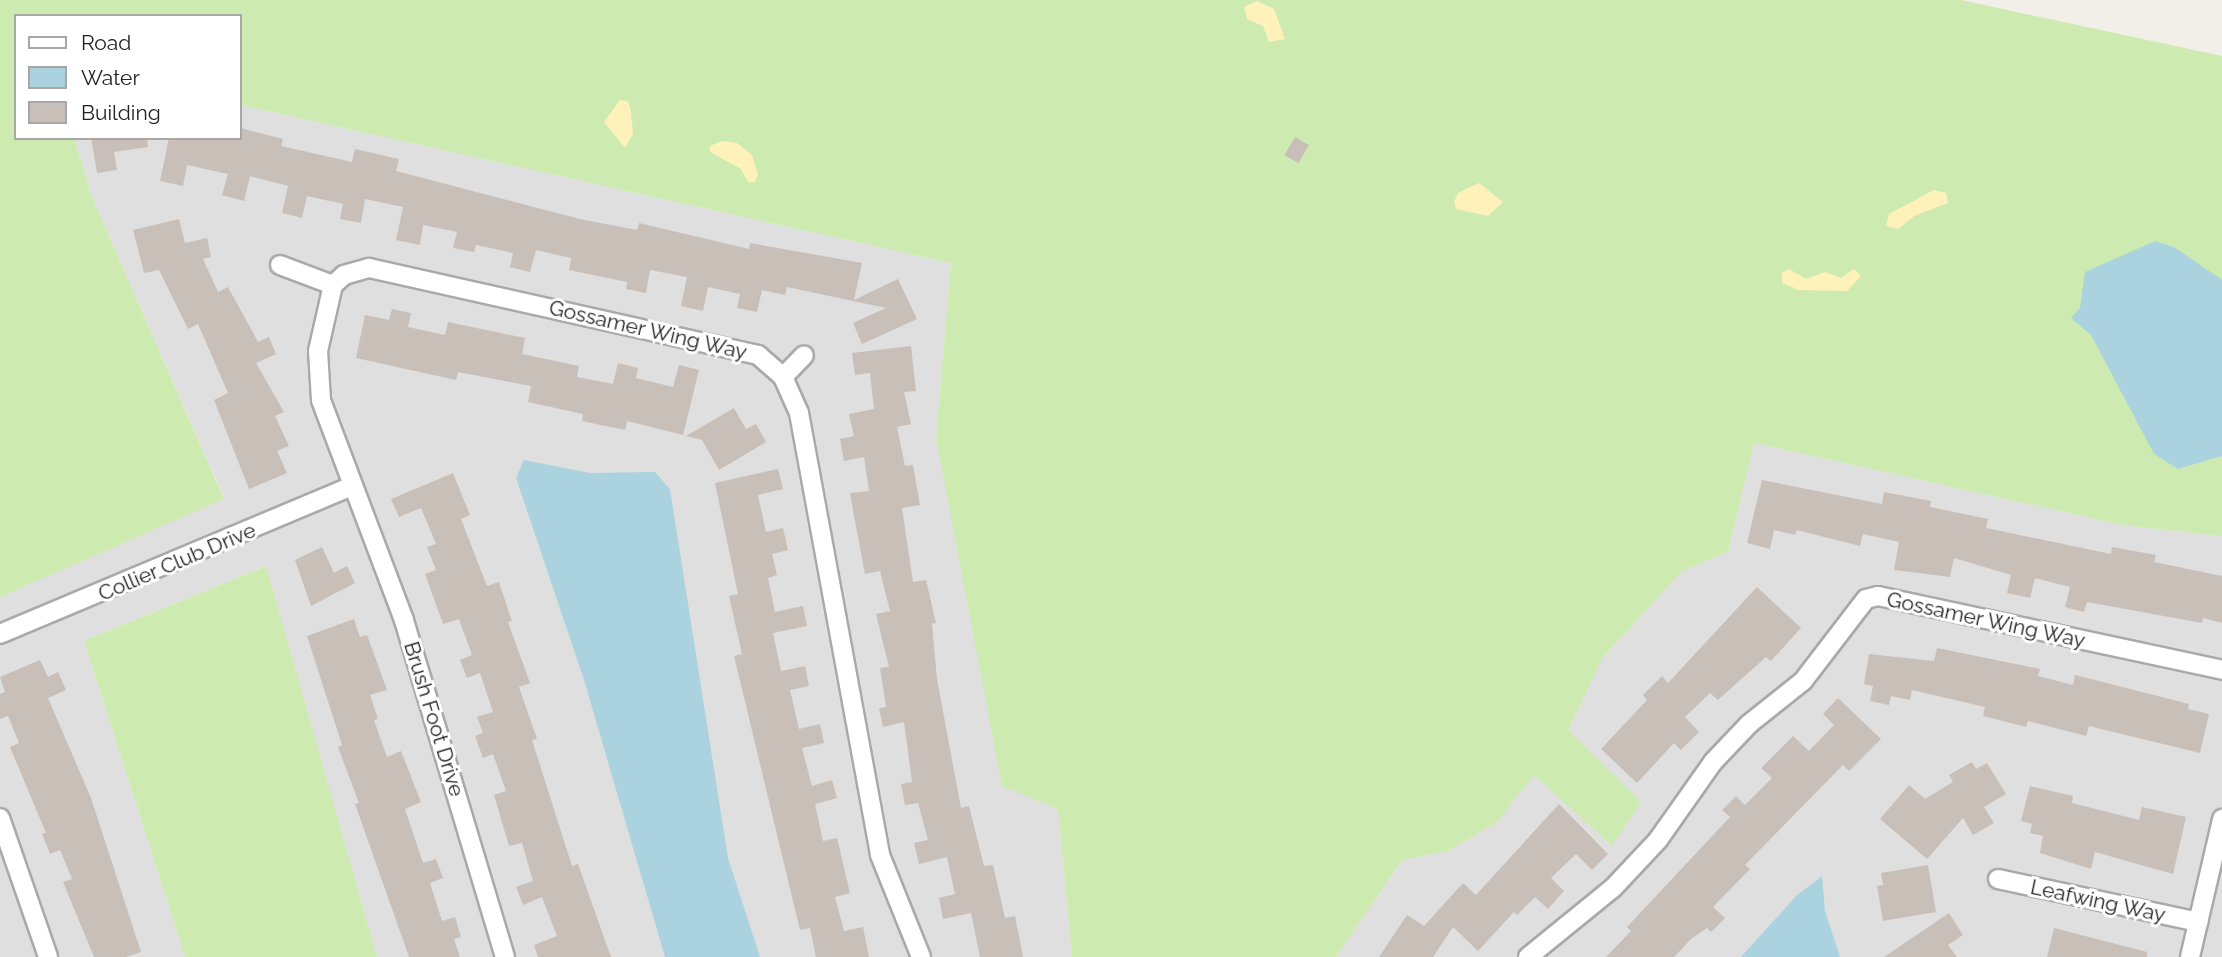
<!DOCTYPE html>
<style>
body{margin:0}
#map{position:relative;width:2222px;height:957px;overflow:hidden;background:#f2efe9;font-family:Raleway,sans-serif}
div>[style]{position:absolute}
.residential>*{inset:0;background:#e0dfdf}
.grass>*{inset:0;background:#cdebb0}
.sand>*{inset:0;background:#fff1ba}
.water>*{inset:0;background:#aad3df}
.building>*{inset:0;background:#c7bfb8;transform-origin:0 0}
.roads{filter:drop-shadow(2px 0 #a9a9a9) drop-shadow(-2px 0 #a9a9a9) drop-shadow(0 2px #a9a9a9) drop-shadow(0 -2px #a9a9a9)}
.minor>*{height:18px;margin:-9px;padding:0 9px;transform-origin:9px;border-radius:9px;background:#fff}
span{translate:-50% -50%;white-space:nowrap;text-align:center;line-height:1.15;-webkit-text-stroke:6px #fff;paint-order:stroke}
.street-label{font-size:21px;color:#222}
.legend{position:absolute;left:14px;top:14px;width:228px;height:126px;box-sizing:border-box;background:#fff;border:2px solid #a7a7a7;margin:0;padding:9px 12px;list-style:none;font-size:21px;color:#222}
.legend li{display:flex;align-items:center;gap:14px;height:35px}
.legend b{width:35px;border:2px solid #a7a7a7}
</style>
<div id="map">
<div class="residential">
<i style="clip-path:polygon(240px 105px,951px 263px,936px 438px,1058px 809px,1072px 957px,377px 957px,265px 566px,84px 641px,185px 957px,0 957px,0 597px,224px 498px,92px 197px,74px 138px,240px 138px)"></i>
<i style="clip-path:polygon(1754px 443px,2123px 525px,2222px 536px,2222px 957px,1336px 957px,1402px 860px,1448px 851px,1497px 822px,1534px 774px,1612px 845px,1640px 802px,1568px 730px,1603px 657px,1682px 571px,1728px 552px)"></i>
</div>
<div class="grass">
<i style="clip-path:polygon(0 0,1961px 0,2222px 56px,2222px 536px,2123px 525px,1754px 443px,1728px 552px,1682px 571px,1603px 657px,1568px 730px,1641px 802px,1612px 846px,1534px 775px,1497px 822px,1448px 851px,1402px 860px,1336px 957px,1072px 957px,1058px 809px,1002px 786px,936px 438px,951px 263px,240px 105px,240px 16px,16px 16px,16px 138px,74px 138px,92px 197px,224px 499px,0 597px)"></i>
<i style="clip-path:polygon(266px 566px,377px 957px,185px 957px,84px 641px)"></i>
</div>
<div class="sand">
<i style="clip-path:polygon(1257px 1px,1274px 9px,1285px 39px,1269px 42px,1263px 26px,1247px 19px,1244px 7px)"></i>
<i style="clip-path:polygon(620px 100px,628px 101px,631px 111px,633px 134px,625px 148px,604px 122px)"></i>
<i style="clip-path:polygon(722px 141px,737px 143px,752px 155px,758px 174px,755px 182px,748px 182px,741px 169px,710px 152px,710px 146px)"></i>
<i style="clip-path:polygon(1479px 183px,1503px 202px,1488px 216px,1456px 209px,1454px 202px,1458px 193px)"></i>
<i style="clip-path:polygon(1934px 190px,1946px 193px,1948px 203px,1914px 216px,1898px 229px,1886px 226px,1889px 214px)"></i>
<i style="clip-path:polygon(1789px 269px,1806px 279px,1825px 272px,1841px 278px,1854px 269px,1861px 276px,1847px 291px,1798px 290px,1782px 283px,1782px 273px)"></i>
</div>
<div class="water">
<i style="clip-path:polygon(2155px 241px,2174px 247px,2222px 280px,2222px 456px,2178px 469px,2154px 454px,2091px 335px,2071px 318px,2080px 308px,2085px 272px)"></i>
<i style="clip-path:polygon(524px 460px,590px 473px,655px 472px,670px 489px,728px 858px,760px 957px,665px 957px,584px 680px,516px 478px)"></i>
<i style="clip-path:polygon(1822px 876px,1825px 911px,1840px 957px,1741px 957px,1796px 896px)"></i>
</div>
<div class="building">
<i style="clip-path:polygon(240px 128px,283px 139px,281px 146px,352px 162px,355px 149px,399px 159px,396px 171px,580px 219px,637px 230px,639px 223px,749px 249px,750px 243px,862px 263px,854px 300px,898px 279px,917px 319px,862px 344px,853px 323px,886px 308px,787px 287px,785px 295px,762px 290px,757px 312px,737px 308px,740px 294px,708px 287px,703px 311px,681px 306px,687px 277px,650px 270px,646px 293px,626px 289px,627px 282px,569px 270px,571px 258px,536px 250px,530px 272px,510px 267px,513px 253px,476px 245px,474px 252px,453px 248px,457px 232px,423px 225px,420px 245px,396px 240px,403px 207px,365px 199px,361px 223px,340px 219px,343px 204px,307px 196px,302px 218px,282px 213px,288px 186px,250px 176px,244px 201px,222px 195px,228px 174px,187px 165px,183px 186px,160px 181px,169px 138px,240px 138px)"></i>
<i style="left:1295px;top:137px;width:16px;height:21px;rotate:30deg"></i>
<i style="clip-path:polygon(91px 138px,147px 138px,148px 147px,114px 152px,117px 170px,97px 173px)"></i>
<i style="clip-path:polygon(179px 219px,185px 243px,207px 238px,211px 257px,203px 259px,218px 292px,228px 287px,258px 342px,269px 337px,276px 354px,256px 363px,284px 412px,275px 416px,289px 446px,277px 451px,287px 473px,249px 489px,214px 400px,228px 393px,198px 324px,188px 329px,159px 270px,144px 273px,133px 230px)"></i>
<i style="clip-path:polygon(392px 309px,411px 313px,408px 327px,445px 335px,448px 322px,525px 338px,522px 354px,579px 366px,577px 377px,613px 384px,618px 363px,638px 368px,636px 378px,673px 387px,679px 365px,699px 370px,683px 435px,627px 421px,625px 430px,582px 421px,583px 414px,528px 402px,531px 386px,458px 372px,456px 380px,356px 358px,365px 315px,389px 320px)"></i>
<i style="clip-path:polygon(911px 346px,916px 391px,904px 392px,911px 424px,897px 427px,905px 466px,913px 465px,920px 505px,902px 508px,913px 582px,926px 580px,936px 623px,932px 624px,937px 679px,961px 808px,969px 806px,984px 866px,993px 865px,1005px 918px,1015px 916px,1023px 957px,980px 957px,971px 913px,943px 919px,939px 898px,955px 894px,947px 857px,919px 864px,914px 843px,928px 840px,918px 803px,905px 805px,901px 784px,912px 782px,904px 722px,883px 727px,879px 708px,886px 707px,880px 668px,889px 667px,876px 614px,890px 611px,880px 571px,865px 574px,854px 516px,850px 493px,869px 491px,864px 457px,844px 461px,840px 439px,854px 436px,849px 414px,874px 409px,870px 373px,855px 375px,852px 353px)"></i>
<i style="clip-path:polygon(734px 408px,746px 429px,756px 424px,766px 442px,719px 470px,702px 440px,686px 436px)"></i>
<i style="clip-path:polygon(778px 469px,783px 489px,758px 495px,766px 532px,783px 528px,788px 550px,772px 554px,777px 575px,768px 578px,775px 612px,803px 606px,807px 626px,773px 633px,781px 671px,805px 666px,809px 686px,790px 690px,799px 729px,820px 724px,824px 743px,802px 748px,812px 786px,832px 780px,837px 798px,815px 804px,823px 841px,837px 838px,850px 893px,835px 897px,844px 931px,863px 927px,869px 957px,816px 957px,810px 928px,800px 930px,734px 656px,742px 654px,729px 596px,738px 594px,715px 483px)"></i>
<i style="clip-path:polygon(453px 473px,470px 515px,461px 519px,487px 586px,499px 582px,512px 621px,508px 622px,530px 683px,519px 687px,537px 739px,532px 740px,572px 866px,578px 864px,611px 957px,538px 957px,534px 945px,557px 936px,542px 897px,523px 905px,516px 887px,533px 881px,522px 843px,509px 846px,494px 795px,506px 791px,493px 754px,483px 758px,475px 736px,483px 733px,477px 717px,493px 712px,480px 673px,467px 678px,460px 660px,472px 655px,459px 619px,443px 624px,425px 574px,436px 570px,427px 547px,436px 544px,421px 508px,399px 517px,391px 499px)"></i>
<i style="clip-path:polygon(1762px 480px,1882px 504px,1884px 492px,1931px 501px,1930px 507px,1988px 519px,1986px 528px,2111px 554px,2112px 547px,2156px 555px,2154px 562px,2222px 576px,2222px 623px,2203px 618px,2202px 623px,2087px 602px,2084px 612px,2065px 607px,2070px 587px,2035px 578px,2030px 598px,2007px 593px,2011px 575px,1954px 558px,1950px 577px,1894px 570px,1899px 542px,1863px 534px,1860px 546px,1797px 530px,1795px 535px,1774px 530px,1770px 549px,1747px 543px)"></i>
<i style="clip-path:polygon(322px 547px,334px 573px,347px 566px,355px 583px,311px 606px,295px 560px)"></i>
<i style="clip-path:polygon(1757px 587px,1801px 628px,1771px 661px,1766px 657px,1718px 700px,1710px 693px,1685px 717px,1699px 732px,1681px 750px,1674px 743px,1637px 783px,1601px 749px,1647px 700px,1643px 695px,1662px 676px,1668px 683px)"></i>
<i style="clip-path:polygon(354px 619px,360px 637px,367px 635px,387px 690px,370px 695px,378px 719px,374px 720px,387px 757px,401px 751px,421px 802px,405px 809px,423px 863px,436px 859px,443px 878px,430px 883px,442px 921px,455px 917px,461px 937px,454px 939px,460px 957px,409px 957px,355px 804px,359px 803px,338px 747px,342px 745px,307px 636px)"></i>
<i style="clip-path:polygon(1937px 648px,2040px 669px,2038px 676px,2073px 685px,2075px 675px,2189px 704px,2188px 709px,2209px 714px,2200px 753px,2089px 726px,2086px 736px,2028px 721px,2026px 727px,1983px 716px,1985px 707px,1912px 690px,1910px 700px,1891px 696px,1889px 705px,1870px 701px,1873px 686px,1864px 684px,1869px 654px,1934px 661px)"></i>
<i style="clip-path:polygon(40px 660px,48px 677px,58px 672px,66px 690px,48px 698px,91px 798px,141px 952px,126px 957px,94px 957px,63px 882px,72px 879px,60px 850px,50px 854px,42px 834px,46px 833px,10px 747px,19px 743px,8px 716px,0 719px,0 694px,5px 692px,0 677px)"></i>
<i style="clip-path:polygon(1838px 698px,1881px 739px,1849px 771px,1843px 765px,1745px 865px,1750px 869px,1713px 907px,1725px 918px,1711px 932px,1707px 928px,1691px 939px,1674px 957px,1606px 957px,1631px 931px,1627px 927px,1730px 817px,1722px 810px,1736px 796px,1745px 805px,1772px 778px,1761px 768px,1793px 736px,1809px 751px,1834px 725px,1823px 714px)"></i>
<i style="clip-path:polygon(1972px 762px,1976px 769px,1987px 763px,2006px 794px,1984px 807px,1994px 823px,1973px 835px,1963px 818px,1927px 859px,1880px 819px,1909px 785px,1925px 799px,1953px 782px,1949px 775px)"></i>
<i style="clip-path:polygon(2030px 786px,2073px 796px,2072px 803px,2139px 820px,2142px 807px,2186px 817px,2173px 874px,2095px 852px,2091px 869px,2040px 853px,2043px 836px,2030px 833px,2032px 824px,2021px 821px)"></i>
<i style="clip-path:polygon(1559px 804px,1608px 854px,1592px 870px,1576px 854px,1551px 878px,1564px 891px,1548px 909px,1535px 897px,1517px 915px,1514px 912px,1478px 951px,1453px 927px,1433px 957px,1379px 957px,1407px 915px,1424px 926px,1463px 883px,1476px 895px)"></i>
<i style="clip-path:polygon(1928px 865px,1936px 912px,1883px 921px,1877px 886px,1883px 885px,1881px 873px)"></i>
<i style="clip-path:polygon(1949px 913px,1963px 935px,1948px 945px,1957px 957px,1884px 957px)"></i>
<i style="clip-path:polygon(2054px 928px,2147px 952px,2147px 957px,2047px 957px)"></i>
</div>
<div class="roads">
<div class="minor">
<i style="left:280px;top:265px;width:57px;rotate:20.7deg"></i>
<i style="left:783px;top:377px;width:30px;rotate:-46deg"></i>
<i style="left:0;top:634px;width:382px;rotate:-22.8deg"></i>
<i style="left:0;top:818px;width:147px;rotate:70.9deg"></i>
<i style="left:1998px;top:879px;width:205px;rotate:12.1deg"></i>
<i style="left:505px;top:957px;width:352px;rotate:-106.7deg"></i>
<i style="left:404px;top:620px;width:235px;rotate:-110.7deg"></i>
<i style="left:321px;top:400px;width:49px;rotate:-93.5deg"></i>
<i style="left:318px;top:351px;width:68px;rotate:-77.2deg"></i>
<i style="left:333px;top:285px;width:15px;rotate:-42deg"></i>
<i style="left:344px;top:275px;width:26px;rotate:-16deg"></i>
<i style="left:369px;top:268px;width:399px;rotate:12.6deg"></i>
<i style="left:758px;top:355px;width:33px;rotate:41deg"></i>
<i style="left:783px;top:377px;width:39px;rotate:66deg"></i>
<i style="left:799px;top:413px;width:449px;rotate:79.6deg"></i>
<i style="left:880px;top:855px;width:110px;rotate:68.1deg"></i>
<i style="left:1528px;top:957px;width:109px;rotate:-39.1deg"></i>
<i style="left:1613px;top:888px;width:66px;rotate:-46.8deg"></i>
<i style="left:1658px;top:840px;width:95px;rotate:-54.8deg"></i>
<i style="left:1713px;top:762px;width:52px;rotate:-46.5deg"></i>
<i style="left:1749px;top:724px;width:69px;rotate:-38.5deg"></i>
<i style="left:1803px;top:681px;width:103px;rotate:-52.5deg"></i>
<i style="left:1866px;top:599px;width:12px;rotate:-14deg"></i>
<i style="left:1878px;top:596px;width:352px;rotate:12.1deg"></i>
<i style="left:2190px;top:957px;width:142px;rotate:-76.9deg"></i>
</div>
</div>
<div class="street-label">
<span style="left:648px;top:330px;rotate:13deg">Gossamer Wing Way</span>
<span style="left:177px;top:562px;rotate:-23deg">Collier Club Drive</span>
<span style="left:1986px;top:620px;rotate:12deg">Gossamer Wing Way</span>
<span style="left:434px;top:719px;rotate:73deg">Brush Foot Drive</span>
<span style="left:2098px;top:901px;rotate:12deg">Leafwing Way</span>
</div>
<ul class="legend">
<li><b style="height:9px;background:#fff"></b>Road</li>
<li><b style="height:19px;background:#aad3df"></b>Water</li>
<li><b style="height:19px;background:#c7bfb8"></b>Building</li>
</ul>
</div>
